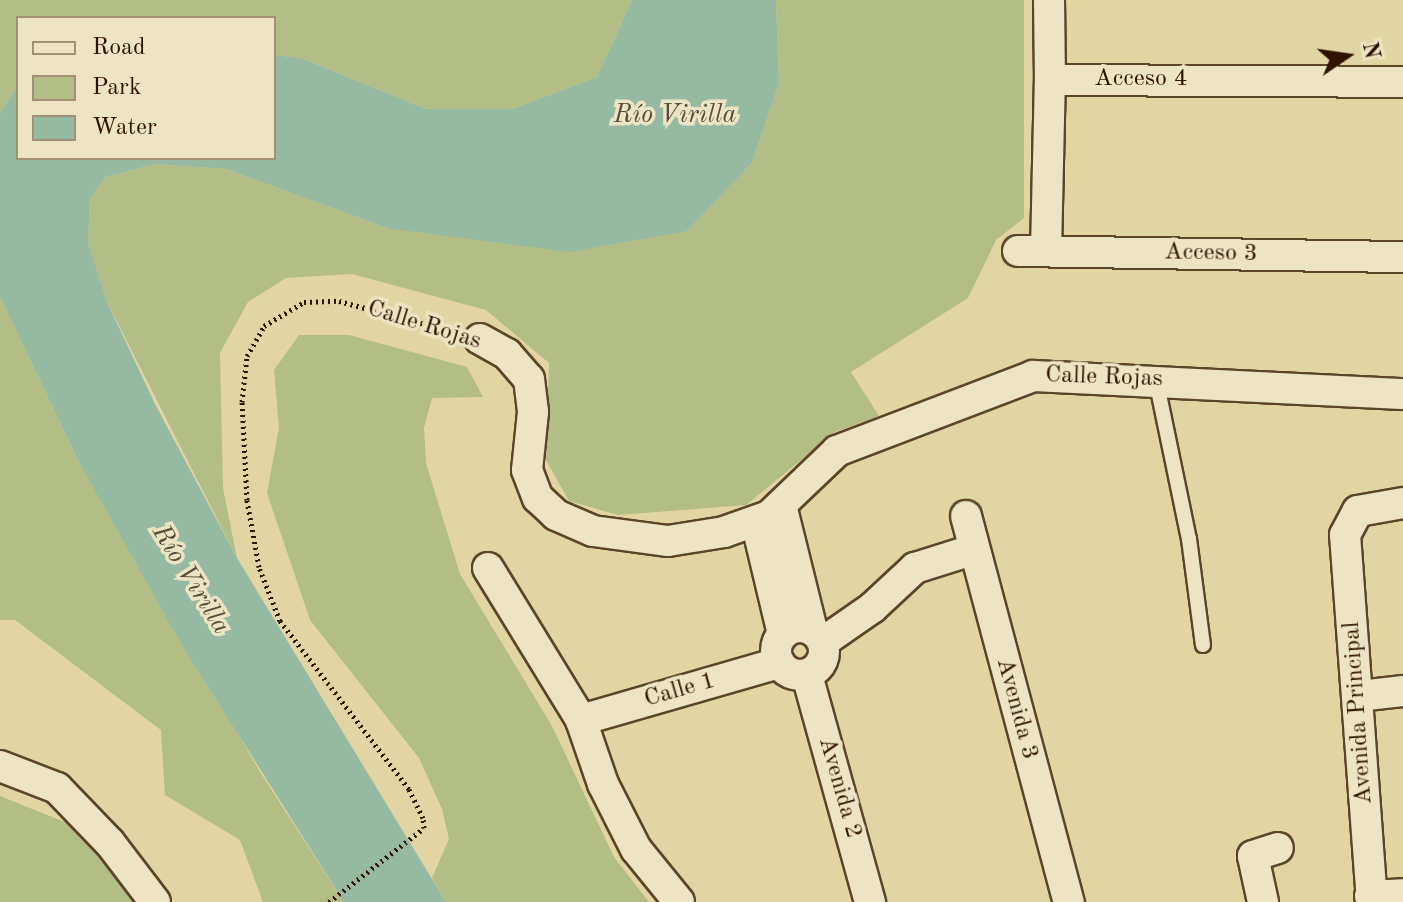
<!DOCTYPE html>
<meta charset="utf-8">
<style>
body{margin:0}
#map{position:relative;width:1403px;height:902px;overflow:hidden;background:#e3d5a3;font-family:"Old Standard TT",serif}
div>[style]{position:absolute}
.green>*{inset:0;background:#b3bd86}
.water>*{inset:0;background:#96b9a2}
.path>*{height:5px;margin-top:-2.5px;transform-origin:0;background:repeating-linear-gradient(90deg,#2f1300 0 2px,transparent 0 6px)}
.roads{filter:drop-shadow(2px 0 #5c4429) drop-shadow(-2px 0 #5c4429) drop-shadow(0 2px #5c4429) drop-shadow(0 -2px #5c4429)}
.service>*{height:14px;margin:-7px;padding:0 7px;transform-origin:7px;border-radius:7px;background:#ede4c3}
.minor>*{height:30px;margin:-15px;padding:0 15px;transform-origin:15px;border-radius:15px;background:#ede4c3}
.minor>.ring{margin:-15px;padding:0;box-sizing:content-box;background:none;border:30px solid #ede4c3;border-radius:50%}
span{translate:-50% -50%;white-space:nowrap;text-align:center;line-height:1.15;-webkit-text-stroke:7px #ede4c3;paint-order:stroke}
.street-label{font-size:24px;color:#2f1300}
.water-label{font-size:26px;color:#534d39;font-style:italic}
.legend{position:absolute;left:16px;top:16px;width:260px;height:144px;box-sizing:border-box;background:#ede4c3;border:2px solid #a19075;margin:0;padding:10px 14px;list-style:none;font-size:24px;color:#2f1300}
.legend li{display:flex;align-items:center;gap:16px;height:40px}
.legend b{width:40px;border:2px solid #a19075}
.north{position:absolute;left:1307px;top:16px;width:80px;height:80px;-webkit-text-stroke:6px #ede4c3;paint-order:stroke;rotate:77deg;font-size:22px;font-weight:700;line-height:32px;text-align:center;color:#2f1300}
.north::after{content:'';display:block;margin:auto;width:28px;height:36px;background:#2f1300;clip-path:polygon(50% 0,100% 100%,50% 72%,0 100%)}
</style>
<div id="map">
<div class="green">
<i style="clip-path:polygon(0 0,632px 0,597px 77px,512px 109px,426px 109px,301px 58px,274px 55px,274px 18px,18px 18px,18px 84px,0 113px)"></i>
<i style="clip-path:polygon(776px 0,1024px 0,1024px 218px,996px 240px,968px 298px,851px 372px,879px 416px,835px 432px,746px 505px,618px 515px,569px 501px,546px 460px,549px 363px,486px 310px,352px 274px,286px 278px,248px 302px,220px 353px,223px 488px,237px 558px,107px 302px,88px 242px,90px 200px,105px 177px,155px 164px,226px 169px,387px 228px,687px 231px,752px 163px,779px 83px)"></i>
<i style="clip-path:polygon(0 297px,78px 460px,262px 775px,344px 902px,263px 902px,240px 840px,165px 795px,161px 730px,15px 620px,0 620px)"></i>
<i style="clip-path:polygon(299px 335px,349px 335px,467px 367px,483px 397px,432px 398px,424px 428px,426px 463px,460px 574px,552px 726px,614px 857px,649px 902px,446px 902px,432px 878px,449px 839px,442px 809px,419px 758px,310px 620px,267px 493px,279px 428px,274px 370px)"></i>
<i style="clip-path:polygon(0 796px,77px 827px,135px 902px,0 902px)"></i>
</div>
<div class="water">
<i style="clip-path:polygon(632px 0,776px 0,779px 83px,752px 163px,687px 231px,569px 252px,387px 228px,226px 169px,155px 164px,105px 177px,90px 200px,88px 242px,107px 302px,155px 404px,237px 558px,446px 902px,344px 902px,183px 647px,78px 460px,0 297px,0 113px,18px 84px,18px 158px,274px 158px,274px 55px,301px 58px,426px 109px,512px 109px,597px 77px)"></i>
</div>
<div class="path">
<i style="left:329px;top:902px;width:120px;rotate:-37.9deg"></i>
<i style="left:424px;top:828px;width:10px;rotate:-96deg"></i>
<i style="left:423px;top:818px;width:32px;rotate:-116deg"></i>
<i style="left:409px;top:789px;width:212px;rotate:-127.5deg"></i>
<i style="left:280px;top:621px;width:58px;rotate:-111.3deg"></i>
<i style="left:259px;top:567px;width:68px;rotate:-100.2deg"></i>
<i style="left:247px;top:500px;width:98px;rotate:-92.9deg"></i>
<i style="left:242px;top:402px;width:46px;rotate:-83.8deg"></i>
<i style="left:247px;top:356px;width:34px;rotate:-60deg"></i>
<i style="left:264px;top:326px;width:47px;rotate:-31deg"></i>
<i style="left:304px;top:302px;width:35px;rotate:-2deg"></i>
<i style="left:339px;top:301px;width:119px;rotate:15.1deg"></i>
</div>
<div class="roads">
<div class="service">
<i style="left:1156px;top:380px;width:162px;rotate:78.3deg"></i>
<i style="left:1189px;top:539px;width:107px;rotate:82.5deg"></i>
</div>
<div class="minor">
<i style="left:1049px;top:0;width:80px;rotate:89.3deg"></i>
<i style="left:1018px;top:251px;width:385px;rotate:0.9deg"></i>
<i style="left:1046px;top:251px;width:171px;rotate:-88.7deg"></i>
<i style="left:1050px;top:80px;width:353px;rotate:0.3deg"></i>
<i style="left:480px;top:339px;width:31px;rotate:29deg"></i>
<i style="left:507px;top:354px;width:33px;rotate:49deg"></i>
<i style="left:529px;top:379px;width:33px;rotate:83deg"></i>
<i style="left:533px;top:412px;width:58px;rotate:95.9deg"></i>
<i style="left:527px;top:470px;width:30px;rotate:69deg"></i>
<i style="left:538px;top:498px;width:25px;rotate:43deg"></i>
<i style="left:556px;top:515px;width:40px;rotate:23.4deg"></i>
<i style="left:593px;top:531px;width:76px;rotate:7.6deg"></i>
<i style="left:668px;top:541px;width:57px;rotate:-9.1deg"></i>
<i style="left:724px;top:532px;width:48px;rotate:-19.6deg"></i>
<i style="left:769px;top:516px;width:94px;rotate:-43.7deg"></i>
<i style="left:837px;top:451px;width:210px;rotate:-20.9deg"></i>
<i style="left:1033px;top:376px;width:370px;rotate:2.8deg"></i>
<i style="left:781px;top:505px;width:129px;rotate:76.1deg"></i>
<i style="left:966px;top:516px;width:400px;rotate:75.1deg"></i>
<i style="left:756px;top:521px;width:116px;rotate:76.6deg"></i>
<i style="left:488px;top:568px;width:178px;rotate:58.5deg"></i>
<i style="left:581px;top:720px;width:68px;rotate:71deg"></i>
<i style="left:603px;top:784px;width:73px;rotate:63.1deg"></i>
<i style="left:636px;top:849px;width:68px;rotate:50.9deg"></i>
<i class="ring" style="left:776px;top:627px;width:18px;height:18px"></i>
<i style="left:823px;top:642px;width:60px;rotate:-34.8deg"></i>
<i style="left:872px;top:608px;width:59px;rotate:-42.9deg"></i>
<i style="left:915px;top:568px;width:60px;rotate:-17.5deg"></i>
<i style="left:807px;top:675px;width:236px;rotate:74.5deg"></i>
<i style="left:1360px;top:696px;width:43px;rotate:-6.6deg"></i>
<i style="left:581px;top:720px;width:206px;rotate:-16.1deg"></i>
<i style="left:0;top:766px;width:61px;rotate:21.1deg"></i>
<i style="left:57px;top:788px;width:76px;rotate:46.1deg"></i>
<i style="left:110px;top:843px;width:74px;rotate:52.7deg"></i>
<i style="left:1370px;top:896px;width:33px;rotate:-3deg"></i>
<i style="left:1263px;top:902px;width:47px;rotate:-102.3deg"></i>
<i style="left:1253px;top:856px;width:26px;rotate:-18deg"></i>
<i style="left:1372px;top:902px;width:368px;rotate:-94.2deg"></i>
<i style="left:1345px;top:535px;width:27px;rotate:-62deg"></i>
<i style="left:1358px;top:511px;width:46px;rotate:-10.1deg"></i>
</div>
</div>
<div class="street-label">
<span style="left:1141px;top:80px">Acceso 4</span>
<span style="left:1211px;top:254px;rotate:1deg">Acceso 3</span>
<span style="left:424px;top:326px;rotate:17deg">Calle Rojas</span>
<span style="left:1104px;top:378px;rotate:2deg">Calle Rojas</span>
<span style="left:680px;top:691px;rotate:-16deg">Calle 1</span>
<span style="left:1016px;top:709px;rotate:75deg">Avenida 3</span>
<span style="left:1359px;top:713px;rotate:-94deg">Avenida Principal</span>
<span style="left:839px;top:788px;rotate:74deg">Avenida 2</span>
</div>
<div class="water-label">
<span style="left:675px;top:116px">Río Virilla</span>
<span style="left:190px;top:580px;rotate:58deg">Río Virilla</span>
</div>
<ul class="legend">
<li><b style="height:10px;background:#ede4c3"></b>Road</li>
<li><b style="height:22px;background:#b3bd86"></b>Park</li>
<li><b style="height:22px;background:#96b9a2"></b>Water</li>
</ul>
<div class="north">N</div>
</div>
